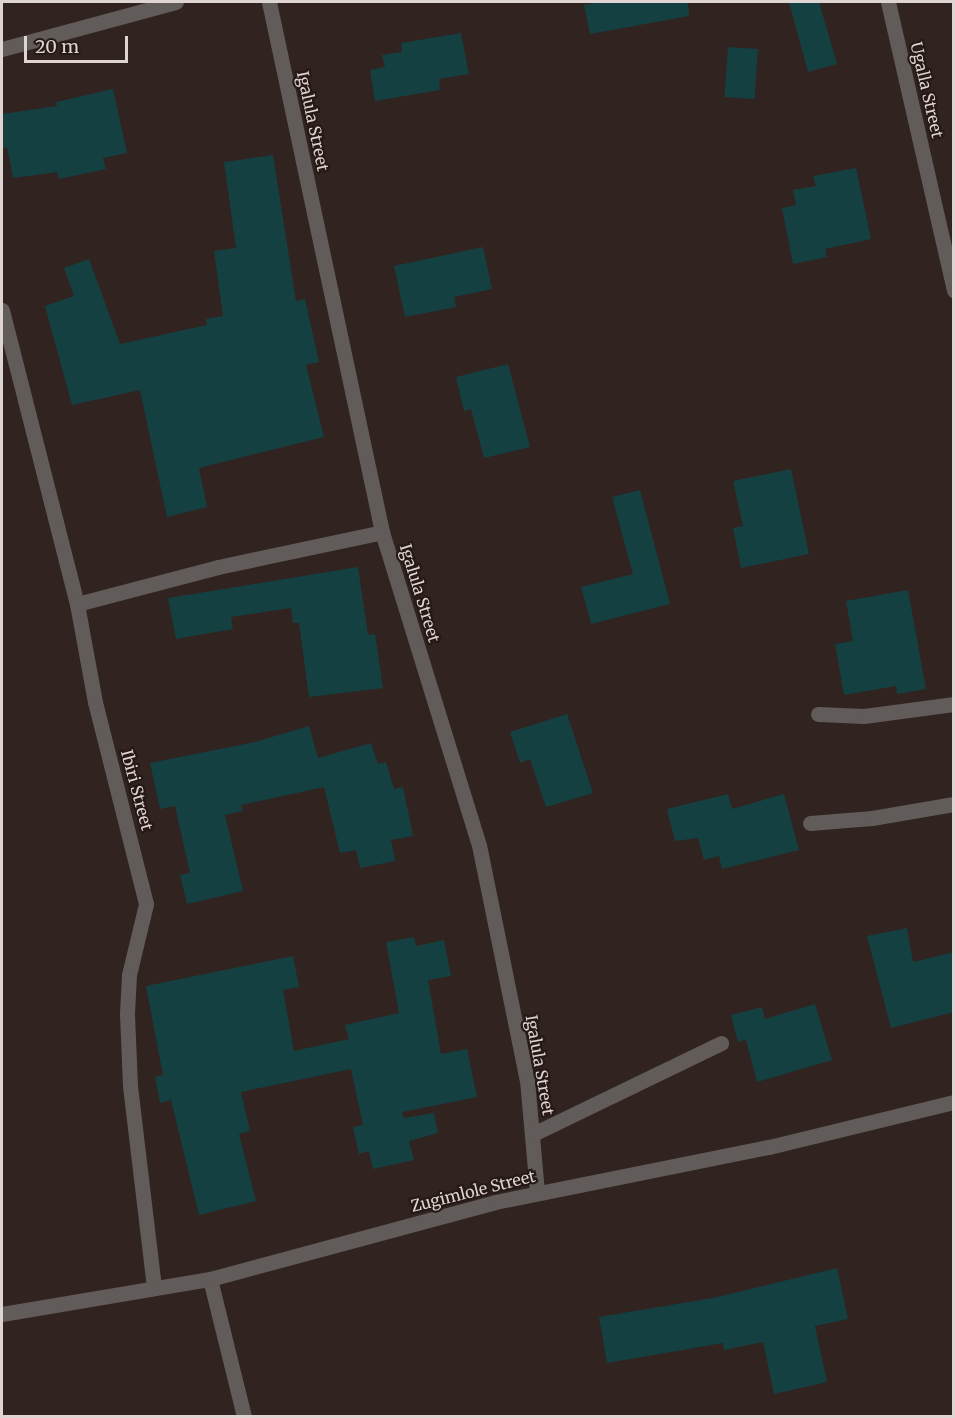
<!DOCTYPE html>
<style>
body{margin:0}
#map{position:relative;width:955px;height:1418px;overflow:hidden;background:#302320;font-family:Merriweather,serif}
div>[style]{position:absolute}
.building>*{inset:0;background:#154042;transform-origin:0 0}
.minor>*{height:15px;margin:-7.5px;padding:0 7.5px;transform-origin:7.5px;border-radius:7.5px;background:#615b59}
span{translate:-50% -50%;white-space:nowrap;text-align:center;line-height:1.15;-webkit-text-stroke:4.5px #261a17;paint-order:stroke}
.street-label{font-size:16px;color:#ded5d3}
.frame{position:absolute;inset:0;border:3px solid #ded5d3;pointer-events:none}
.scale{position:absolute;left:24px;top:36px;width:104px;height:27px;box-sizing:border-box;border:3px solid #ded5d3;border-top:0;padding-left:8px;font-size:18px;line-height:21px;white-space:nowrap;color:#ded5d3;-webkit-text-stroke:4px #261a17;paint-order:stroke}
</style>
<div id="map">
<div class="building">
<i style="clip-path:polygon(602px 2px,688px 2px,689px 16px,590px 34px,584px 5px)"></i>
<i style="clip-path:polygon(789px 2px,819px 2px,837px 64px,808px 72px)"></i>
<i style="clip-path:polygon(461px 33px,469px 74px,439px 79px,440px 90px,375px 101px,370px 70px,385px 67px,382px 55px,402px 52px,401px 43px)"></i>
<i style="left:728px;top:47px;width:30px;height:50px;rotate:4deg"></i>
<i style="clip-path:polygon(113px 89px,127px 153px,103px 158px,106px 169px,59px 179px,57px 172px,13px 178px,7px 147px,2px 148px,2px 114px,57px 106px,56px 102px)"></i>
<i style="clip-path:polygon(273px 155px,296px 301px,305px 299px,319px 362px,306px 365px,324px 437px,199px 468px,207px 507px,167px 517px,140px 390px,72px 405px,45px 306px,74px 296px,64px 268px,89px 259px,120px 344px,207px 325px,206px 319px,223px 316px,214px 251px,236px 248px,224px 162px)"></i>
<i style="clip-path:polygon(856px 168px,871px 239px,825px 249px,827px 257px,793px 264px,782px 208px,796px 205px,793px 190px,816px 186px,813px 176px)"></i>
<i style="clip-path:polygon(483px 247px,492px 289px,454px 297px,456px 307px,405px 317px,394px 266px)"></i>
<i style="clip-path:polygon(508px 364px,530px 447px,484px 458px,471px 409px,464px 411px,456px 377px)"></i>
<i style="clip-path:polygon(791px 469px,809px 554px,741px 568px,733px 528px,743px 526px,733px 481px)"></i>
<i style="clip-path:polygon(640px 490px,670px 604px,591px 624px,581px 587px,633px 574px,612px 497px)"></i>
<i style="clip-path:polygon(358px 567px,368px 635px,375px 634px,383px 688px,309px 697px,299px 623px,293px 623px,291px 608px,231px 617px,233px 629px,176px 639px,168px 598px)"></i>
<i style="clip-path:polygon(908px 590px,926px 689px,897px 694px,896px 686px,844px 695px,835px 644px,853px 641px,846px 601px)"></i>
<i style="clip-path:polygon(567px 714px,593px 793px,546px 807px,530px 759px,520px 763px,510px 732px)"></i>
<i style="clip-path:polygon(309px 726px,318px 758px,371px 743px,378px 764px,386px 762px,394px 789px,403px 787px,413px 836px,391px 840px,395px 861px,360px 868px,356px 850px,340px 853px,324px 787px,241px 805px,243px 811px,225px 815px,243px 891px,187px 904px,180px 875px,190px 873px,175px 806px,160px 809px,150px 763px,255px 742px)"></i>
<i style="clip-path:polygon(728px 794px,732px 809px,784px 794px,799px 850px,722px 869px,719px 856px,704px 860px,698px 838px,675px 841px,667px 809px)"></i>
<i style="clip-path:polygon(907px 928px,913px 962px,954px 952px,954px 1012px,891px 1028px,867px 936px)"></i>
<i style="clip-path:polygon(414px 937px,416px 946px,444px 940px,451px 976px,428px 980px,441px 1054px,467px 1049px,477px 1097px,402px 1112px,404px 1118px,434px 1113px,438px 1133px,409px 1141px,414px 1160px,373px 1169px,369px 1151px,359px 1154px,353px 1127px,363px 1125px,351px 1069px,241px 1092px,250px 1131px,239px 1134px,256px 1201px,199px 1215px,171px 1100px,160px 1103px,155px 1077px,163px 1075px,146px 986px,293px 956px,299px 987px,283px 990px,294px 1051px,349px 1039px,345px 1025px,399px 1013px,386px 942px)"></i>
<i style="clip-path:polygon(815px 1004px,832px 1060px,757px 1082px,746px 1040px,738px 1042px,731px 1015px,762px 1007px,765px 1019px)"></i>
<i style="clip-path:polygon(837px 1268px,848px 1319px,815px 1326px,827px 1382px,774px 1394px,763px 1342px,724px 1350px,723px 1343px,607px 1363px,599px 1317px,713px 1298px)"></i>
</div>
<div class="minor">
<i style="left:269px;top:2px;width:542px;rotate:77.96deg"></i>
<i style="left:382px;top:532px;width:328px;rotate:72.8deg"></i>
<i style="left:479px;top:845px;width:240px;rotate:78.5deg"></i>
<i style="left:527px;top:1080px;width:113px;rotate:84.9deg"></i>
<i style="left:888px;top:2px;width:296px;rotate:77.1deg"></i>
<i style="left:2px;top:49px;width:180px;rotate:-15.1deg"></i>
<i style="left:2px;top:310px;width:303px;rotate:75.7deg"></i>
<i style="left:77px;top:604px;width:100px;rotate:79.6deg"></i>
<i style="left:95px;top:702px;width:208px;rotate:75.8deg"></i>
<i style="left:146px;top:904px;width:73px;rotate:103.5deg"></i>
<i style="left:129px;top:975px;width:39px;rotate:93deg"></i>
<i style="left:127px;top:1014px;width:72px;rotate:87.6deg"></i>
<i style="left:130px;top:1086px;width:201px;rotate:83.2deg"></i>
<i style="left:77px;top:604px;width:146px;rotate:-14.7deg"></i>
<i style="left:218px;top:567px;width:168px;rotate:-12deg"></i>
<i style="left:818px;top:714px;width:46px;rotate:2.5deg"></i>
<i style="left:864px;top:716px;width:91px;rotate:-7.6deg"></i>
<i style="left:810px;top:823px;width:62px;rotate:-4.6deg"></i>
<i style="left:872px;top:818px;width:83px;rotate:-9.7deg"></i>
<i style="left:533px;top:1134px;width:209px;rotate:-25.8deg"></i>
<i style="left:210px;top:1279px;width:141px;rotate:76.1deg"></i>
<i style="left:2px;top:1314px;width:211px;rotate:-9.6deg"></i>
<i style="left:210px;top:1279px;width:295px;rotate:-15.1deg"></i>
<i style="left:495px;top:1202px;width:279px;rotate:-11.4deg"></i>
<i style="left:769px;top:1147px;width:190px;rotate:-13.7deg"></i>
</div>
<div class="street-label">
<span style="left:927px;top:90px;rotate:77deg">Ugalla Street</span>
<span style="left:313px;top:121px;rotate:78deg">Igalula Street</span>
<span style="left:420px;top:593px;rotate:73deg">Igalula Street</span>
<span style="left:137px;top:790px;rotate:75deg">Ibiri Street</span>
<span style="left:540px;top:1065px;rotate:80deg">Igalula Street</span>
<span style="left:473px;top:1191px;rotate:-14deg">Zugimlole Street</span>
</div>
<div class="frame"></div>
<div class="scale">20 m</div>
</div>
